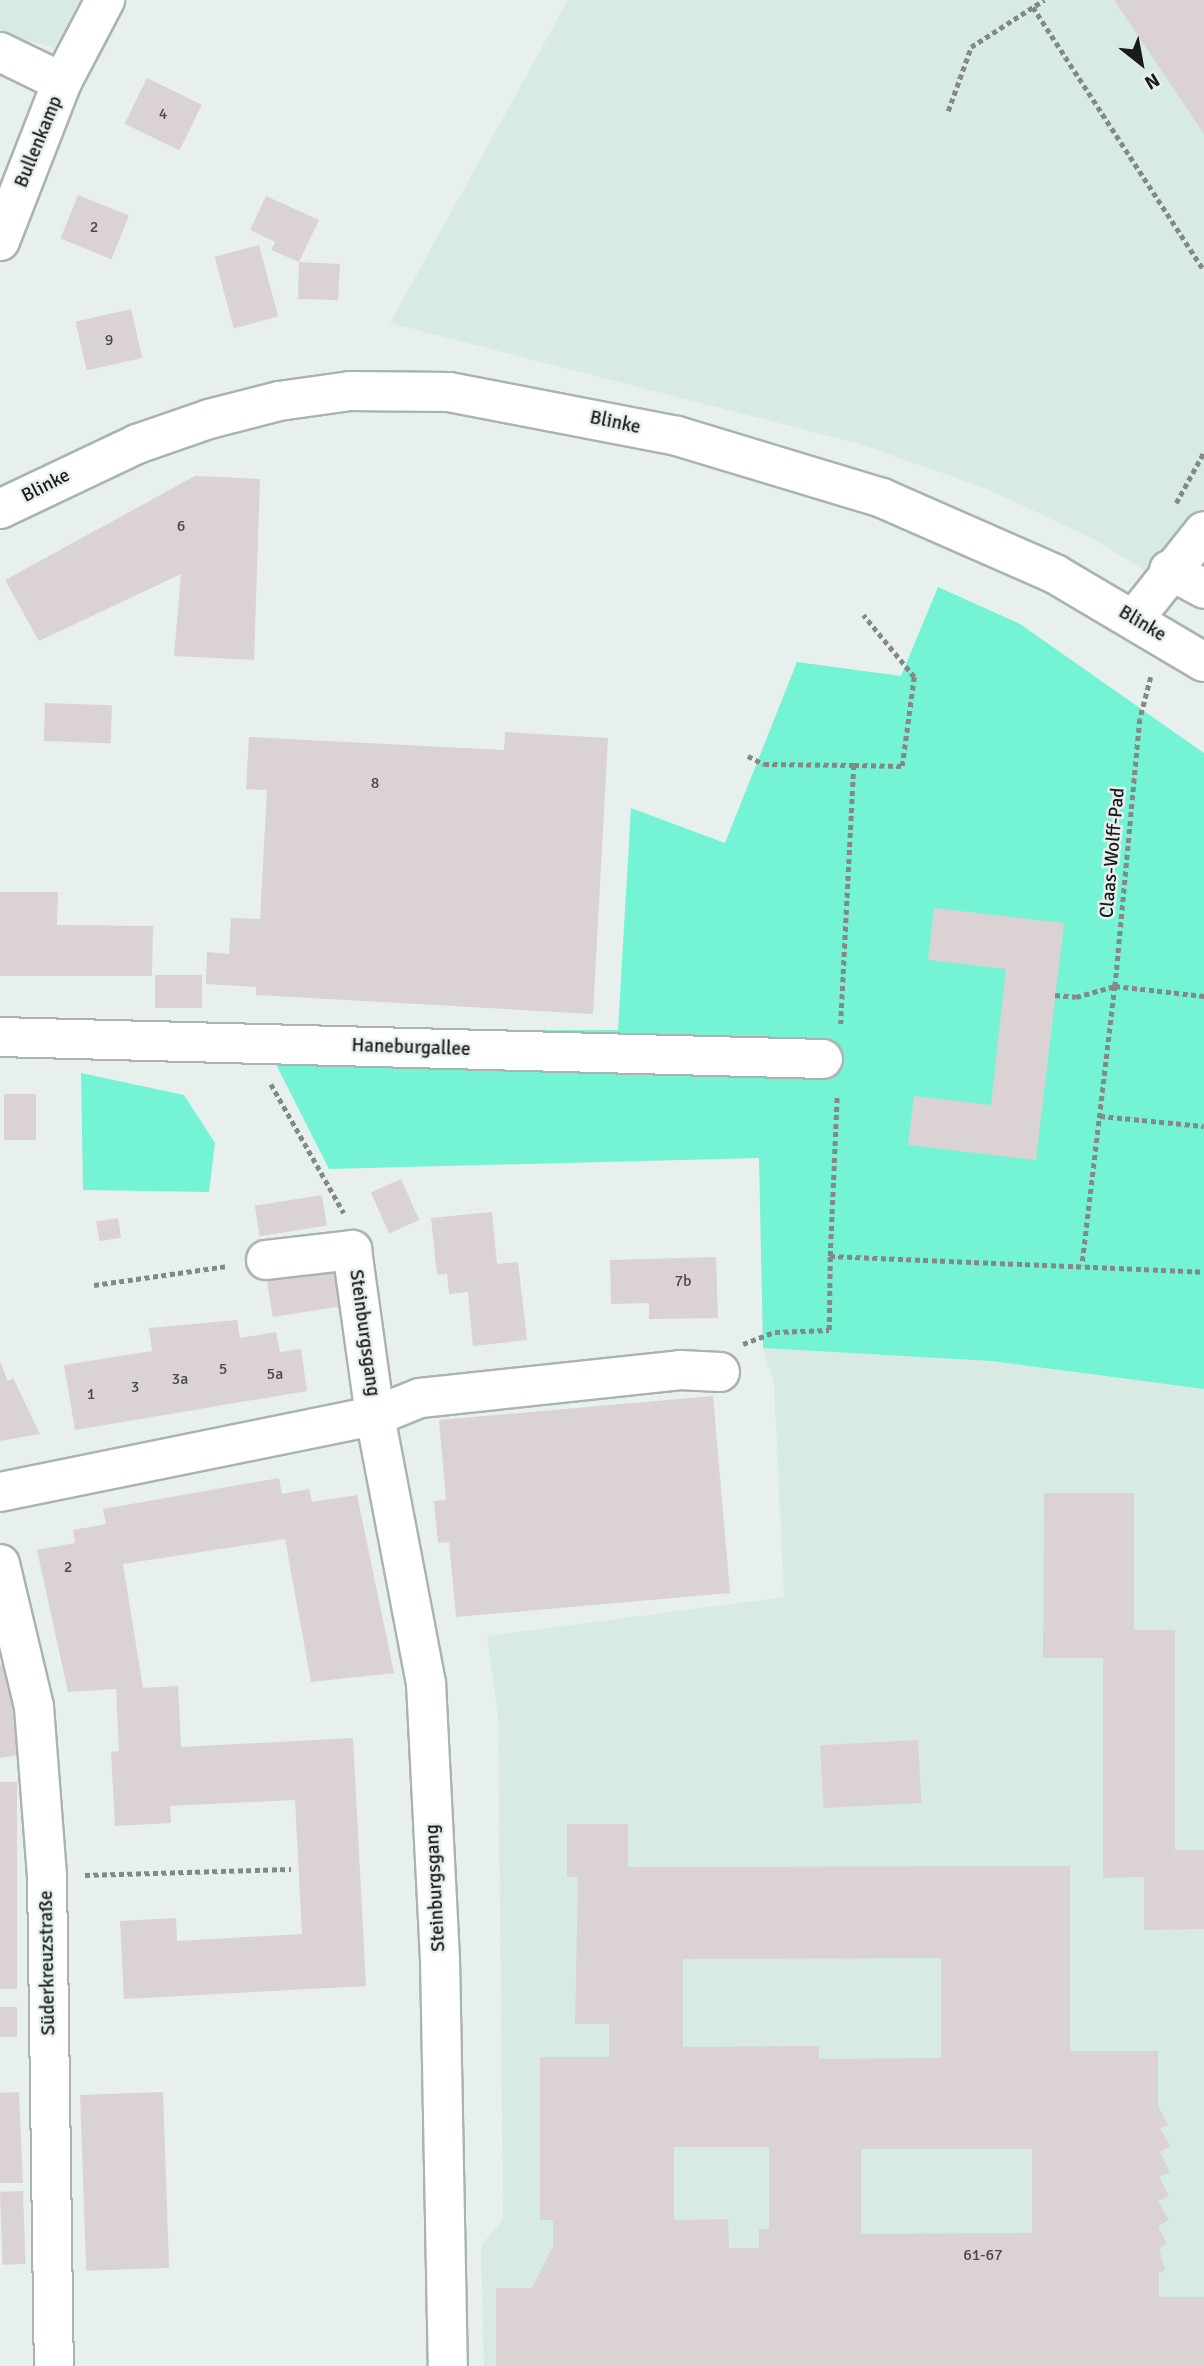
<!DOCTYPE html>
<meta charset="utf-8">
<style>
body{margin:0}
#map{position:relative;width:1204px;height:2366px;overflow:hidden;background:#e8f0ee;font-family:Signika,sans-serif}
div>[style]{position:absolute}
.built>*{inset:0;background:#d8eae4}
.green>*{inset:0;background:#75f3d5}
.building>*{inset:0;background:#dbd2d4;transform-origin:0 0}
.path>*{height:4.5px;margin-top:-2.25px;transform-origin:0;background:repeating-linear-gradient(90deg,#848988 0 5px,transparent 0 8.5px)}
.roads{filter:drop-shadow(2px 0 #abb3b1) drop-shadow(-2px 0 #abb3b1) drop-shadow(0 2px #abb3b1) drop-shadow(0 -2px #abb3b1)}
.minor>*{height:38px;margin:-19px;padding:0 19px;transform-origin:19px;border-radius:19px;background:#fff}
span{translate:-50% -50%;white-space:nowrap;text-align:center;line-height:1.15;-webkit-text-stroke:5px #e8f0ee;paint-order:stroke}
.number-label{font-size:16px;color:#494948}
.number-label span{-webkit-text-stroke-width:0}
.street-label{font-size:19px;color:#181b1a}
.north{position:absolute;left:1106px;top:28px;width:70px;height:70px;-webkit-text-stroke:5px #e8f0ee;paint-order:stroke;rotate:149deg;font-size:19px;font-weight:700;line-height:28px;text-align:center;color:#181b1a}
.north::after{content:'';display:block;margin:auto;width:24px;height:32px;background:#181b1a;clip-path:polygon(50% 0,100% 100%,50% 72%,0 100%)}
</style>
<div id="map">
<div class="built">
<i style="clip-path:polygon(0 0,80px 0,55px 48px,0 34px)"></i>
<i style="clip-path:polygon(568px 0,1204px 0,1204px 608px,1094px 539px,987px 489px,860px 444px,390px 323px)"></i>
<i style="clip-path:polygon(763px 1348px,991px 1361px,1204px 1389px,1204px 2366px,484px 2366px,481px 2246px,503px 2219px,498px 1716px,487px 1636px,784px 1597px,774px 1385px)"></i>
</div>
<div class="green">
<i style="clip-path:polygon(938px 587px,1020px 624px,1204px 753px,1204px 1389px,991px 1361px,763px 1348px,759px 1158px,329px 1169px,259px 1031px,618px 1030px,631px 808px,725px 843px,797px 662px,901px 676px)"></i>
<i style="clip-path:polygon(81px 1073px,184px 1095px,215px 1143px,209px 1192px,83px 1190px)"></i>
</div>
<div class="building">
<i style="clip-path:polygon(1114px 0,1204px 0,1204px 134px)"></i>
<i style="left:147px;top:78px;width:61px;height:51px;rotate:26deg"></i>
<i style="left:78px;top:195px;width:55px;height:47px;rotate:22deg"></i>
<i style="clip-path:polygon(266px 196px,319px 220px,299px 262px,340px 264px,338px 300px,298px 299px,299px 262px,271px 250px,275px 242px,250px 230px)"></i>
<i style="left:259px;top:245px;width:74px;height:46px;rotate:75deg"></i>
<i style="left:131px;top:309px;width:50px;height:57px;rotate:77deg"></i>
<i style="clip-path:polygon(195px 476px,260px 479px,254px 660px,174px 656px,181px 574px,39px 641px,5px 580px)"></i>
<i style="left:45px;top:703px;width:67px;height:38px;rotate:2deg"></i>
<i style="clip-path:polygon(505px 732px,608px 738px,593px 1014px,256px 995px,256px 987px,206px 984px,207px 952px,229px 954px,231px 918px,260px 919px,267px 790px,246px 789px,249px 737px,504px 750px)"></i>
<i style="clip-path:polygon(0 892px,58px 892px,57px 925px,153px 926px,152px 976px,0 976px)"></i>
<i style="clip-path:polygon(934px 908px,1064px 923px,1036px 1160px,908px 1145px,914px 1096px,991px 1105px,1006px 969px,928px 960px)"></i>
<i style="left:202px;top:975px;width:33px;height:47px;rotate:90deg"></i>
<i style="left:36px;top:1094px;width:46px;height:32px;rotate:90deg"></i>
<i style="left:401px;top:1179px;width:45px;height:33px;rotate:66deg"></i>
<i style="left:322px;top:1195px;width:31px;height:68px;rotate:81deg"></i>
<i style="clip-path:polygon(492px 1212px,497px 1264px,518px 1262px,527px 1340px,473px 1346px,468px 1292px,449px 1294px,447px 1274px,437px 1275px,431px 1218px)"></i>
<i style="left:118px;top:1218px;width:20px;height:22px;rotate:81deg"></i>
<i style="clip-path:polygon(716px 1257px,718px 1318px,649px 1319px,649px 1303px,611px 1304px,610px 1260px)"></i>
<i style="left:340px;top:1269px;width:37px;height:74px;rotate:81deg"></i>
<i style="clip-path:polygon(237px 1320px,240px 1338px,276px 1332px,280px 1352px,301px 1349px,307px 1391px,75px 1430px,64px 1365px,152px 1351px,149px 1328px)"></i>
<i style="clip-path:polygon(0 1362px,8px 1381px,13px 1378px,40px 1434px,0 1441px)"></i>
<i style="clip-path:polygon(713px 1396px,730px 1593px,456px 1617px,449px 1542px,438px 1543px,434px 1501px,446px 1500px,439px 1420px)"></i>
<i style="clip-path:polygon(279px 1478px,282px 1494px,309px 1489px,312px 1502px,357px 1495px,394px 1673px,311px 1682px,285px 1539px,123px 1564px,143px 1688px,178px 1686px,181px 1747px,353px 1738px,366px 1986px,124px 1999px,120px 1921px,176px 1918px,177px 1941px,302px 1934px,295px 1800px,170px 1806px,171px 1823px,115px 1826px,111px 1752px,119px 1751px,116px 1689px,68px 1692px,37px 1550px,75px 1543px,73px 1530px,106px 1524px,103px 1509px)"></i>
<i style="clip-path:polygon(1044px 1493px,1134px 1493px,1134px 1630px,1175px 1630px,1175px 1850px,1204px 1850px,1204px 1929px,1144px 1930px,1144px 1877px,1103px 1878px,1103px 1658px,1043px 1658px)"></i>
<i style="clip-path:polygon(9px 1662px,19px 1755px,0 1758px,0 1665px)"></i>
<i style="left:918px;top:1740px;width:63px;height:98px;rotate:87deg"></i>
<i style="left:0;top:1782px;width:17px;height:207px"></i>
<i style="clip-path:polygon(evenodd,567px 1824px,628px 1824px,628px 1867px,1070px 1866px,1070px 2051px,1158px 2051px,1158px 2106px,1168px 2125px,1160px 2128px,1170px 2146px,1160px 2152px,1170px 2172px,1159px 2177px,1169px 2196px,1158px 2201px,1169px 2220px,1158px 2226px,1167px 2244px,1159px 2248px,1165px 2270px,1159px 2273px,1159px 2297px,1204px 2297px,1204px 2366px,496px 2366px,496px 2288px,532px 2288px,553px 2246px,553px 2220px,540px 2220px,540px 2057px,609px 2057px,609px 2024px,575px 2024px,578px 1877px,567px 1877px,567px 1824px,941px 1958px,941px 2058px,819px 2059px,819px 2046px,683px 2047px,683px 1959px,941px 1958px,567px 1824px,674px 2147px,769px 2147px,769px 2229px,759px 2229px,759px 2248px,729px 2248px,728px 2219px,674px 2220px,674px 2147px,567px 1824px,861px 2149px,1032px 2149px,1032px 2233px,861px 2234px,861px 2149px)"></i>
<i style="left:0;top:2007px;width:17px;height:30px"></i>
<i style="clip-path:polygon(19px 2092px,23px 2183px,0 2183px,0 2093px)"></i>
<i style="left:163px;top:2092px;width:176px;height:83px;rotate:88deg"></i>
<i style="left:23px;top:2191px;width:73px;height:23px;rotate:88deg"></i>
</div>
<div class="path">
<i style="left:1033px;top:7px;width:314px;rotate:57deg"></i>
<i style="left:948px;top:111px;width:68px;rotate:-70.2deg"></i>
<i style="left:971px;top:47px;width:87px;rotate:-32.8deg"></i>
<i style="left:1176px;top:503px;width:58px;rotate:-61.2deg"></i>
<i style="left:1151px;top:677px;width:43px;rotate:104.7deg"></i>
<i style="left:1140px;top:719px;width:268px;rotate:95.3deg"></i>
<i style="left:1115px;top:986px;width:90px;rotate:6.4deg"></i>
<i style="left:748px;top:756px;width:18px;rotate:27deg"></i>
<i style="left:764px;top:764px;width:90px;rotate:0.6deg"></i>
<i style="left:854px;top:765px;width:259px;rotate:92.9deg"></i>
<i style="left:854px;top:765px;width:48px;rotate:1.2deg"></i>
<i style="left:902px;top:766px;width:90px;rotate:-82.3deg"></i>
<i style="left:914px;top:677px;width:80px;rotate:-129.4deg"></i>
<i style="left:1055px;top:995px;width:21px;rotate:5deg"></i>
<i style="left:1076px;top:997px;width:41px;rotate:-15.8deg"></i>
<i style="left:1115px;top:986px;width:281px;rotate:96.7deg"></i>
<i style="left:271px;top:1084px;width:148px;rotate:60.5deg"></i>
<i style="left:1100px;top:1116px;width:104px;rotate:5.5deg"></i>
<i style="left:830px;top:1256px;width:160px;rotate:-87.5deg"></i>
<i style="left:94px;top:1285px;width:134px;rotate:-8.1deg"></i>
<i style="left:743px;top:1344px;width:34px;rotate:-21deg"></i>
<i style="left:775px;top:1332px;width:54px;rotate:-2.1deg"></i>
<i style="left:829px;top:1330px;width:74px;rotate:-89.2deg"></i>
<i style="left:830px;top:1256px;width:374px;rotate:2.4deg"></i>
<i style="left:85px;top:1875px;width:206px;rotate:-1.7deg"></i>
</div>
<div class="roads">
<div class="minor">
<i style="left:0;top:52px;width:69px;rotate:25.8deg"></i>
<i style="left:0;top:241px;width:171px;rotate:-68.7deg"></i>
<i style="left:62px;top:82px;width:93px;rotate:-62.3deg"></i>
<i style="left:0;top:509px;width:152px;rotate:-25.4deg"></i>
<i style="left:137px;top:444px;width:76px;rotate:-19.1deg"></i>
<i style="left:209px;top:419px;width:72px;rotate:-14.4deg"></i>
<i style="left:279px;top:401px;width:72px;rotate:-8deg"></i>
<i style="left:350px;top:391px;width:99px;rotate:0.6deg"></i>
<i style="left:449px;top:392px;width:232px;rotate:10.9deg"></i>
<i style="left:677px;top:436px;width:214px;rotate:16.8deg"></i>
<i style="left:882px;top:498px;width:189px;rotate:23.7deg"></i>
<i style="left:1055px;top:574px;width:173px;rotate:30.6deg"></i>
<i style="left:1169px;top:570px;width:40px;rotate:28deg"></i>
<i style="left:1134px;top:619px;width:112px;rotate:-51.5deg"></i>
<i style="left:0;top:1037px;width:823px;rotate:1.53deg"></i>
<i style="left:266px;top:1260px;width:87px;rotate:-6.6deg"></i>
<i style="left:352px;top:1250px;width:168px;rotate:82.1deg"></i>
<i style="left:375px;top:1416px;width:272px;rotate:79.2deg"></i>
<i style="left:426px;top:1683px;width:276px;rotate:87.1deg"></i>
<i style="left:440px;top:1959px;width:407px;rotate:88.9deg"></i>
<i style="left:0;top:1492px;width:383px;rotate:-11.5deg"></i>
<i style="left:375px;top:1416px;width:48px;rotate:-21.8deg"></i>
<i style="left:420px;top:1398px;width:262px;rotate:-6.1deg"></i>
<i style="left:680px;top:1370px;width:40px;rotate:2.9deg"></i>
<i style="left:0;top:1564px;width:147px;rotate:76.6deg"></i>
<i style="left:34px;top:1707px;width:169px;rotate:85.6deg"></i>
<i style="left:47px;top:1876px;width:490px;rotate:89.2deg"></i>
</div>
</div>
<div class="number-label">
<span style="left:163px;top:114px">4</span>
<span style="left:94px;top:227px">2</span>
<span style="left:109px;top:340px">9</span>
<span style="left:181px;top:526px">6</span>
<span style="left:375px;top:783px">8</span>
<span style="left:683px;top:1281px">7b</span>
<span style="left:223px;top:1369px">5</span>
<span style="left:275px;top:1374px">5a</span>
<span style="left:180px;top:1379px">3a</span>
<span style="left:135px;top:1387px">3</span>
<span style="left:91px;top:1394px">1</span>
<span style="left:68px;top:1567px">2</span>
<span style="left:983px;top:2255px">61-67</span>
</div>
<div class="street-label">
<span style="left:39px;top:142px;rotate:-68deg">Bullenkamp</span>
<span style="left:615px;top:423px;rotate:12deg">Blinke</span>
<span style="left:46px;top:486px;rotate:-27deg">Blinke</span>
<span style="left:1142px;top:624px;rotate:31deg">Blinke</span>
<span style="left:1113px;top:853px;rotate:-85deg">Claas-Wolff-Pad</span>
<span style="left:411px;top:1048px;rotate:2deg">Haneburgallee</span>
<span style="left:364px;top:1333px;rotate:82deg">Steinburgsgang</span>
<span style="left:436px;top:1888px;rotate:-93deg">Steinburgsgang</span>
<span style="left:48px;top:1963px;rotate:-91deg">Süderkreuzstraße</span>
</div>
<div class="north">N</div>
</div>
